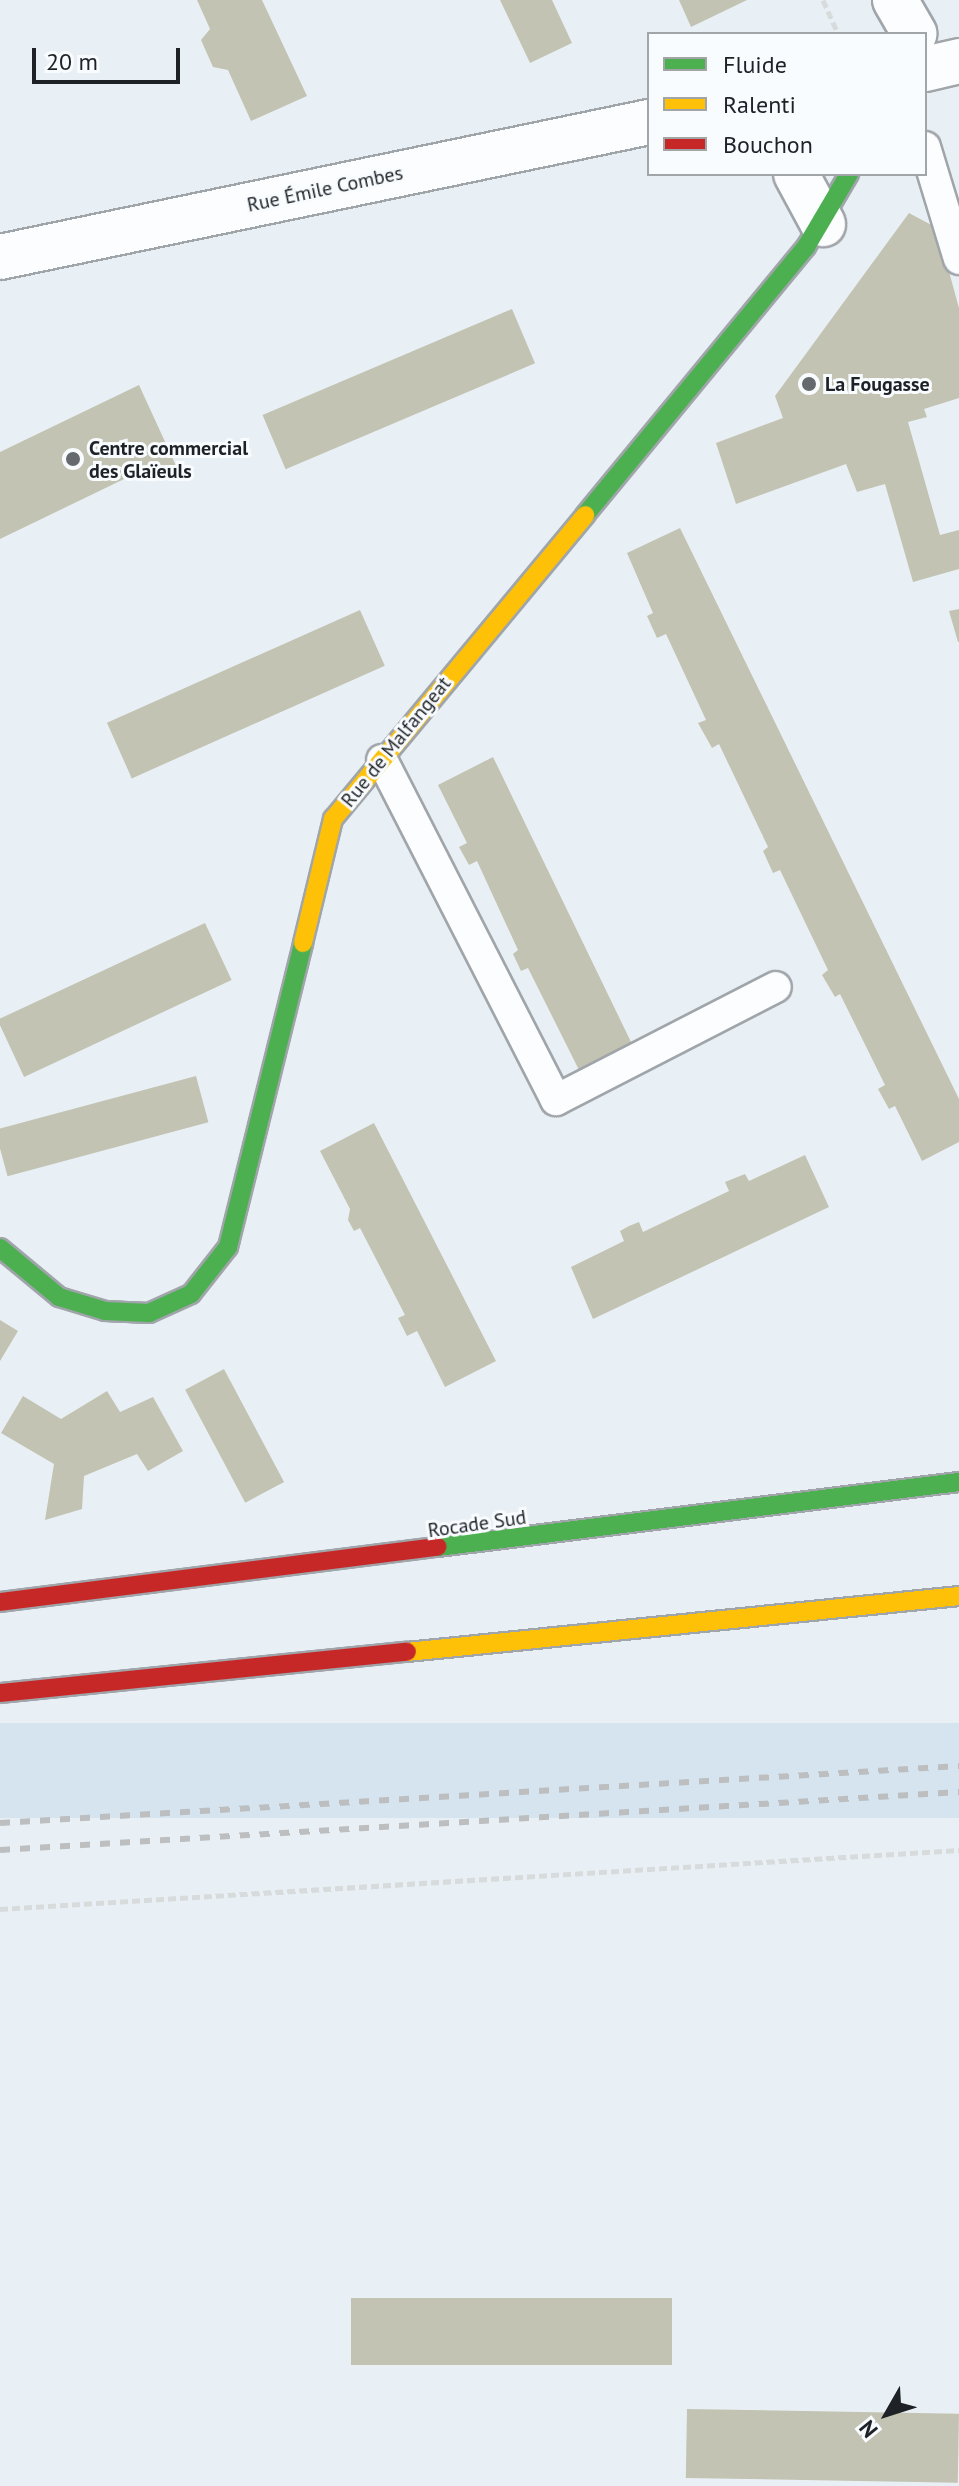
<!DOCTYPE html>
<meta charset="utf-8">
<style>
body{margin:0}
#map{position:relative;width:959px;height:2486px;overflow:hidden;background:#e9f0f5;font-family:"PT Sans",sans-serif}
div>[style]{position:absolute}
.built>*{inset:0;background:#d5e4ee;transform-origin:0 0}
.building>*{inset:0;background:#c2c3b2;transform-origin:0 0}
.path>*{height:5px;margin-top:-2.5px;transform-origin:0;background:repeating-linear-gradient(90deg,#d8dbdc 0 8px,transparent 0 12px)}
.roads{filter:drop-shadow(2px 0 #a0a5aa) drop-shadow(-2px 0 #a0a5aa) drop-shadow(0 2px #a0a5aa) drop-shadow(0 -2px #a0a5aa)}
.lane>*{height:30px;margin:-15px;padding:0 15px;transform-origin:15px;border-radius:15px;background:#fcfdfe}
.street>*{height:44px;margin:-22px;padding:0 22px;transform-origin:22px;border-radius:22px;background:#fcfdfe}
.fast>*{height:18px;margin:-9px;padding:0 9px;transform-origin:9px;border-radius:9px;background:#4caf50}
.slow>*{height:18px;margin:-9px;padding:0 9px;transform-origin:9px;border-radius:9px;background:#ffc107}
.jam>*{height:18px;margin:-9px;padding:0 9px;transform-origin:9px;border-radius:9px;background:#c62828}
.rail>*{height:6px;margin-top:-3px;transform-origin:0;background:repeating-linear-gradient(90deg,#bcbebf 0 10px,transparent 0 20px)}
.dots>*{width:22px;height:22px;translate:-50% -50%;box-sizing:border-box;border:4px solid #f9fcfe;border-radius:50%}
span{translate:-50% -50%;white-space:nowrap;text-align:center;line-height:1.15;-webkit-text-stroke:6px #f9fcfe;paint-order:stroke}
.street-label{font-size:20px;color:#1e2226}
.poi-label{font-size:20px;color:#1e2226;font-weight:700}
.left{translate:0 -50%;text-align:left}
.legend{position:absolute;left:647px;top:32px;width:280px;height:144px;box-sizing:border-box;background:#f9fcfe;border:2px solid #a1a5a8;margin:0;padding:10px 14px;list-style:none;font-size:24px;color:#1e2226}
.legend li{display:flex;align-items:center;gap:16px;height:40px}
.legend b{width:40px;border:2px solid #a1a5a8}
.north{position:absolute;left:847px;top:2374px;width:80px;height:80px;-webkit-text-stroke:6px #f9fcfe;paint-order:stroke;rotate:231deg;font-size:22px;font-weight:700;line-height:32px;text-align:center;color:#1e2226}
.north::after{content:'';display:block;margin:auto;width:28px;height:36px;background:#1e2226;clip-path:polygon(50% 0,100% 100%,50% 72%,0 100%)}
.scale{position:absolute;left:32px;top:48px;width:148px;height:36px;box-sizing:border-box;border:4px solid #1e2226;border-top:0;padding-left:10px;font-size:24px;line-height:28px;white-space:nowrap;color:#1e2226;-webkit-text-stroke:6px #f9fcfe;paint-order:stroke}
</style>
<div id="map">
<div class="built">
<i style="left:959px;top:1723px;width:95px;height:961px;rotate:90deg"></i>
</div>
<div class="building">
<i style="clip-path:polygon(197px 0,262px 0,307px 96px,251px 121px,228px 70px,213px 67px,201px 40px,210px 29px)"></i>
<i style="clip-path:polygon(500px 0,552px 0,572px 43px,530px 63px)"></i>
<i style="clip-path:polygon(679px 0,747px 0,691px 27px)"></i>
<i style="clip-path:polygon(909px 213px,937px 228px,959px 308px,959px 398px,924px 409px,927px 417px,908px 422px,940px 535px,959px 530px,959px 569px,913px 582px,885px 484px,857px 492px,846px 464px,736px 504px,716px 443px,783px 418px,775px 396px)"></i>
<i style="left:512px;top:309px;width:59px;height:271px;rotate:67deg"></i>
<i style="clip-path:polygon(139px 385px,178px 470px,155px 481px,149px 467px,0 539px,0 452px)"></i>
<i style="clip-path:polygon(680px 528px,959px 1099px,959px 1142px,922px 1161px,895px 1106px,889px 1109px,878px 1089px,885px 1085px,840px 994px,835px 997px,822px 975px,828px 970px,780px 870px,773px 873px,763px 851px,768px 847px,719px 744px,712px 748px,698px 723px,706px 720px,666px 634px,657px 638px,647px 616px,653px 613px,627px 553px)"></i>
<i style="clip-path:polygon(959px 609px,959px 642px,958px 642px,949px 611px)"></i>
<i style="left:360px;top:610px;width:61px;height:277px;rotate:66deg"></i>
<i style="clip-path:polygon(493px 757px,632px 1044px,580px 1072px,528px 968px,521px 971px,513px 954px,518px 950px,477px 861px,469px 865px,459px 847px,467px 843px,438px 785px)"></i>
<i style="left:205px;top:923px;width:63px;height:229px;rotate:65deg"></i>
<i style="left:196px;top:1076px;width:48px;height:208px;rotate:75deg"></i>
<i style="clip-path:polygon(374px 1123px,496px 1361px,445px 1387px,417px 1331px,407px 1336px,398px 1318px,405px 1315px,360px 1228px,354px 1231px,348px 1220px,350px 1209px,320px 1151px)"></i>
<i style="clip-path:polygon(805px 1155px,829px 1207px,593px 1319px,571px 1267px,624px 1241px,620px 1231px,629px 1226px,639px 1222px,643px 1232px,729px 1191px,725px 1182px,745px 1174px,749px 1181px)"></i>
<i style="clip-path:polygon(0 1320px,18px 1331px,0 1361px)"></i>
<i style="left:224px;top:1369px;width:128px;height:44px;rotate:62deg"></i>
<i style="clip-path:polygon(107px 1391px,120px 1412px,153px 1397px,183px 1451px,148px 1471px,137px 1454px,84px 1476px,82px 1509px,45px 1520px,54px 1464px,1px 1433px,23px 1396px,61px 1419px)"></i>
<i style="left:351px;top:2298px;width:321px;height:67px"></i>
<i style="left:687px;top:2409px;width:272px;height:69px;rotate:1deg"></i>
</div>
<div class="path">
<i style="left:823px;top:0;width:37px;rotate:66deg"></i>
<i style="left:0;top:1909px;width:961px;rotate:-3.52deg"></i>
</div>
<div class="roads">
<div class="lane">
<i style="left:925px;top:147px;width:117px;rotate:73.1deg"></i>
<i style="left:382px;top:760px;width:382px;rotate:62.9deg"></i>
<i style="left:556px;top:1100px;width:247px;rotate:-27.2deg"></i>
</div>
<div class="street">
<i style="left:895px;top:0;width:39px;rotate:60deg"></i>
<i style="left:925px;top:69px;width:35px;rotate:-13deg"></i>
<i style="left:796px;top:174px;width:57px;rotate:61.6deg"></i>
<i style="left:0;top:257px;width:663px;rotate:-11.75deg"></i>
</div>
<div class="fast">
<i style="left:585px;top:515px;width:347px;rotate:-50.5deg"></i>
<i style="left:806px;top:247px;width:85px;rotate:-59.5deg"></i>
<i style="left:0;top:1248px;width:77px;rotate:39.7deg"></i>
<i style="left:59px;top:1297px;width:48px;rotate:16.9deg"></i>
<i style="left:105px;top:1311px;width:44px;rotate:2.6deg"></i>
<i style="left:149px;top:1313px;width:46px;rotate:-24.3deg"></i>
<i style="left:191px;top:1294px;width:60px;rotate:-51.8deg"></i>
<i style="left:228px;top:1247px;width:313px;rotate:-76.1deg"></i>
<i style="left:438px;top:1547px;width:525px;rotate:-7.11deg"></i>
</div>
<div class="slow">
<i style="left:303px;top:943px;width:128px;rotate:-76.4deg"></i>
<i style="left:333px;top:819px;width:395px;rotate:-50.3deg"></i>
<i style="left:407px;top:1652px;width:555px;rotate:-5.79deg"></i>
</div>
<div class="jam">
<i style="left:0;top:1602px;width:441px;rotate:-7.2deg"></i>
<i style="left:0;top:1693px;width:409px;rotate:-5.8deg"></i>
</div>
</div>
<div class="rail">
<i style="left:0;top:1823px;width:961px;rotate:-3.4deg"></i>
<i style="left:0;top:1850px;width:961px;rotate:-3.46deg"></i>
</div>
<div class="dots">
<i style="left:809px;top:384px;background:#656a6e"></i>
<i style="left:73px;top:459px;background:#656a6e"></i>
</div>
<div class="street-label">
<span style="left:325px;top:189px;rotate:-12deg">Rue Émile Combes</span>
<span style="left:396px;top:742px;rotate:-51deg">Rue de Malfangeat</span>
<span style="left:477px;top:1524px;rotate:-8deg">Rocade Sud</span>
</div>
<div class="poi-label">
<span class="left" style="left:825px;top:384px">La Fougasse</span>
<span class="left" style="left:89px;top:460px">Centre commercial<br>des Glaïeuls</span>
</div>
<ul class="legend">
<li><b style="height:10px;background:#4caf50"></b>Fluide</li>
<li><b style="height:10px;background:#ffc107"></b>Ralenti</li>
<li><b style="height:10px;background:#c62828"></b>Bouchon</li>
</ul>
<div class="north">N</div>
<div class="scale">20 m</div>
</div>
